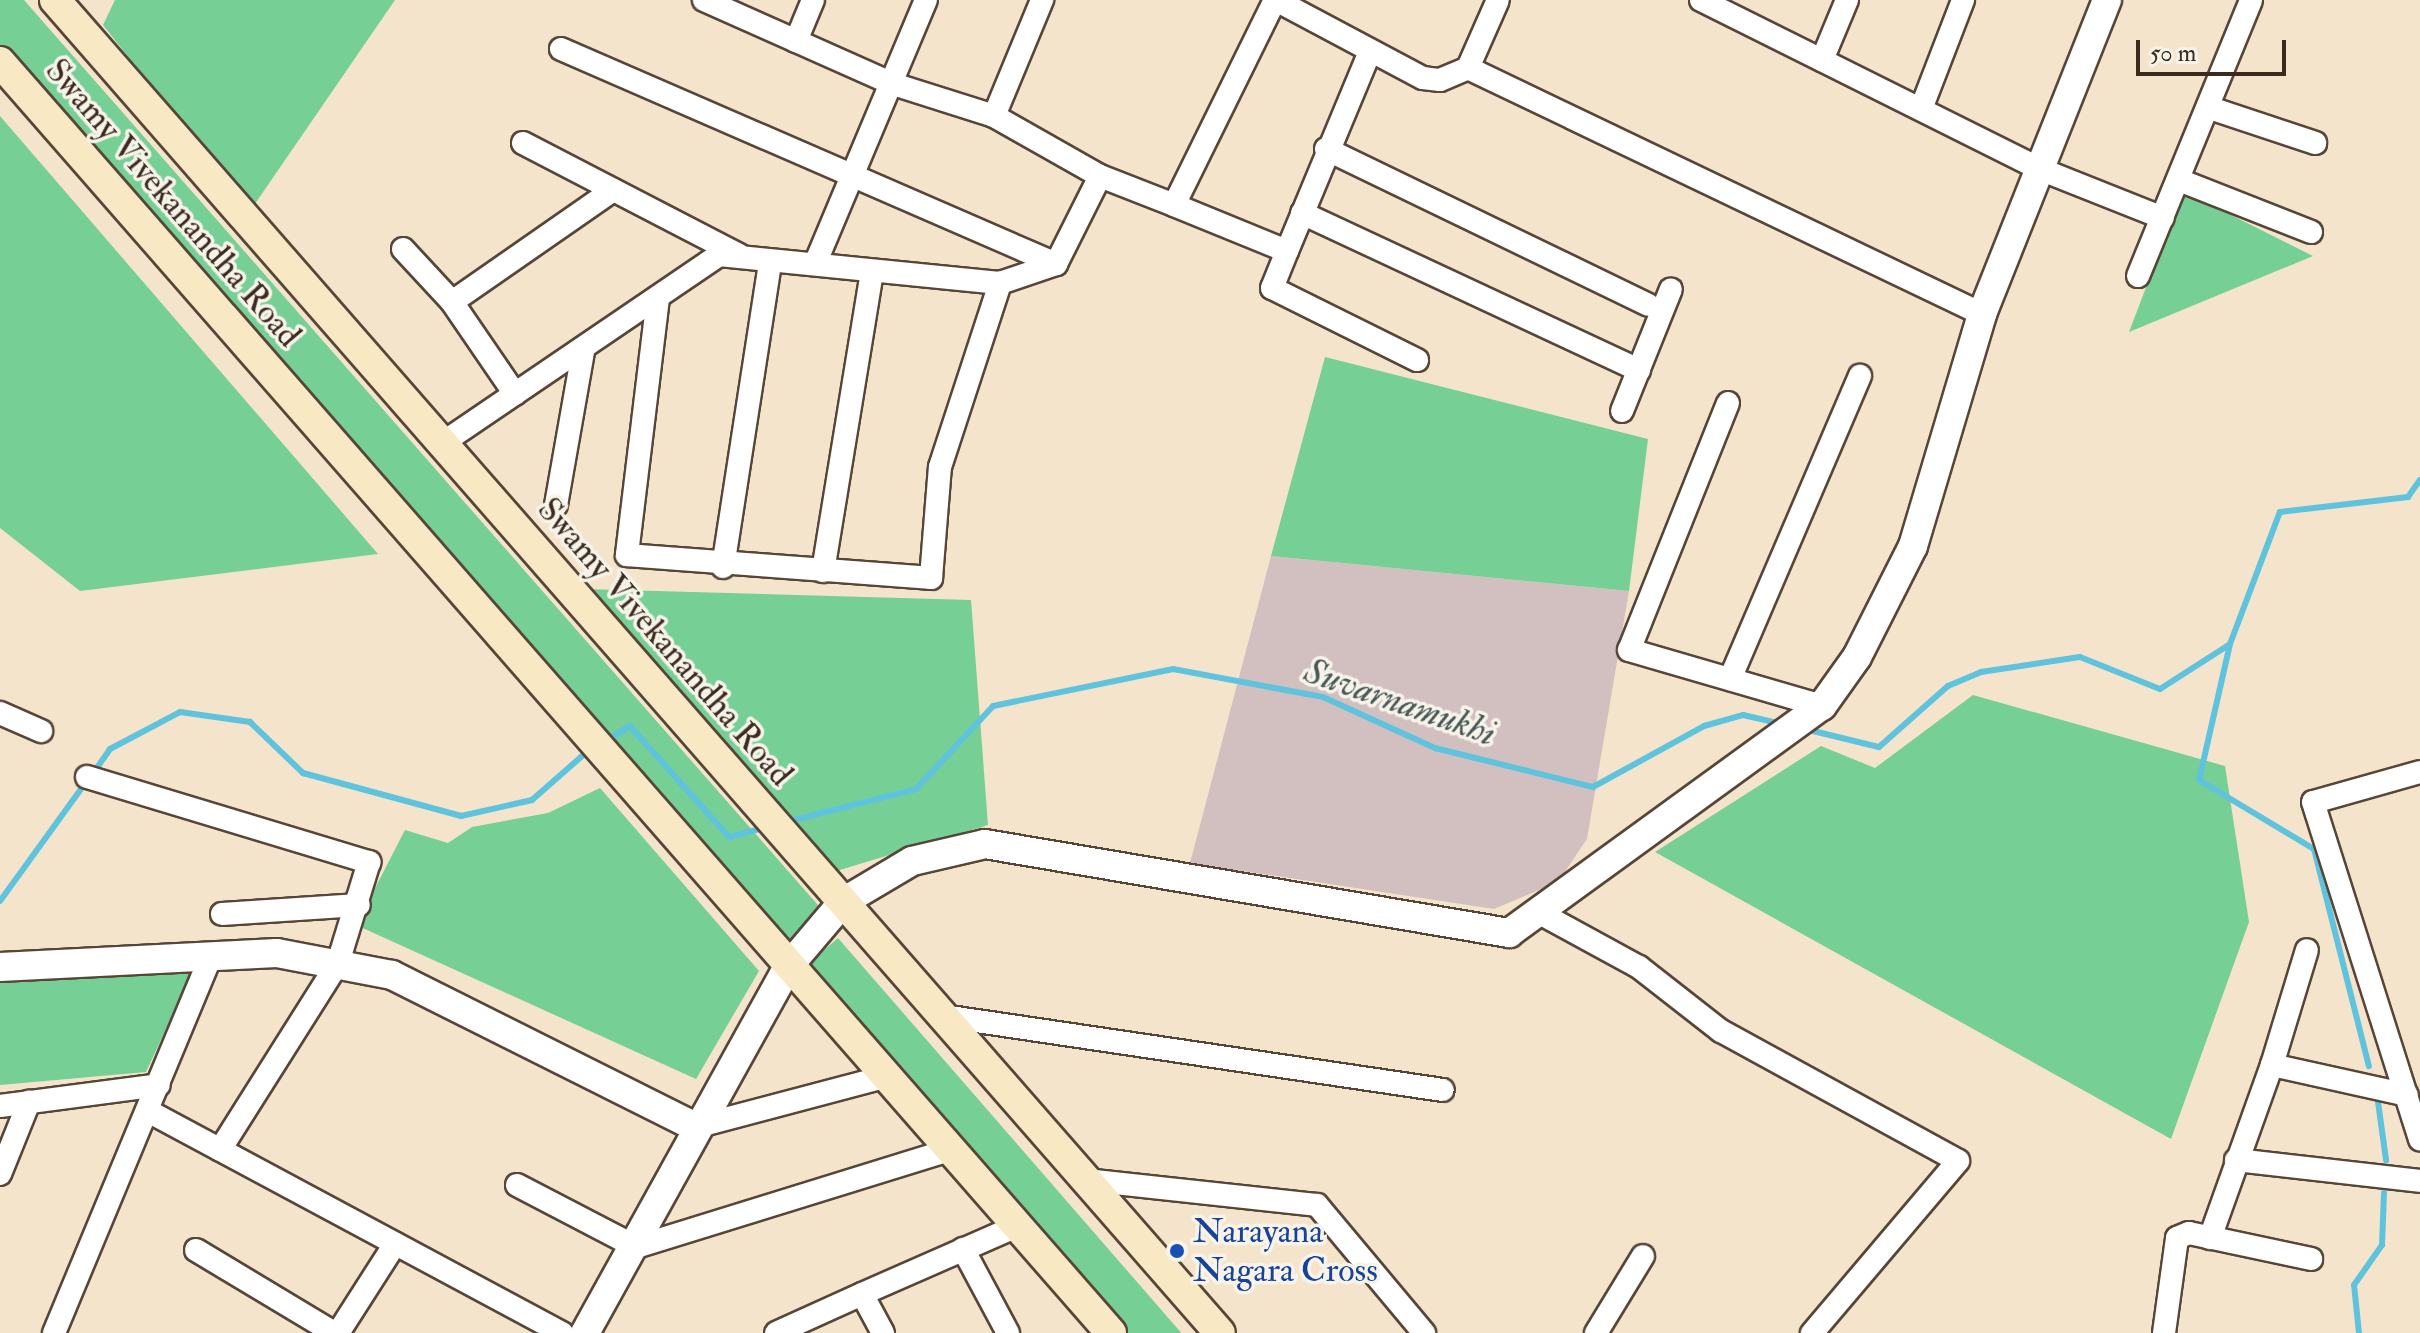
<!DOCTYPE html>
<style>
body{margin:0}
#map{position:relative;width:2420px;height:1333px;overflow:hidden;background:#f5e4cc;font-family:"IM FELL Double Pica",serif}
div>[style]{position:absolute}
.industrial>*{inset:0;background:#d2bfc0}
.green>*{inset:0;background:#76cf95;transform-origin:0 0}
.stream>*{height:6px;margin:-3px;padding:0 3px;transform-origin:3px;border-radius:3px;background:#5fc3dd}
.roads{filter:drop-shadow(2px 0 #574638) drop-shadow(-2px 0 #574638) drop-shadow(0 2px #574638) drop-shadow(0 -2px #574638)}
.minor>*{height:22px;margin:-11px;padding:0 11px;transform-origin:11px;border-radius:11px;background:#fff}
.tertiary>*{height:28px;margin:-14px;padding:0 14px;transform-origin:14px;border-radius:14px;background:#fff}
.secondary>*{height:30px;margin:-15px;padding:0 15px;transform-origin:15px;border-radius:15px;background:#f8e8c3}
.dots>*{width:22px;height:22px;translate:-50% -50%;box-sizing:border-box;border:4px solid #f7f3e8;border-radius:50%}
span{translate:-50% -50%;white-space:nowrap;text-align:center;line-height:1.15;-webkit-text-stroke:7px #f7f3e8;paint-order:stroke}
.street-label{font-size:34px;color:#3b2a1e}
.transit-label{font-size:34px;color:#164399}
.left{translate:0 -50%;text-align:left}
.water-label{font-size:36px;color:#465857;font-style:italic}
.scale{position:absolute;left:2136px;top:40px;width:150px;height:36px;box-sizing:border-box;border:4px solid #3b2a1e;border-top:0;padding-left:10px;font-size:24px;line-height:28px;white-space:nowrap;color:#3b2a1e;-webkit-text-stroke:6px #f7f3e8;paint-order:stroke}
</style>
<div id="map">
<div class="industrial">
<i style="clip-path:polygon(1271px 556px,1629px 591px,1587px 839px,1558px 882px,1494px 909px,1190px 863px)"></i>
</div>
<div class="green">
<i style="clip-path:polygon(0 0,24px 0,824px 912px,787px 943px,0 46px)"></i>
<i style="clip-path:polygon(115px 0,395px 0,250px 211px,103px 25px)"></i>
<i style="clip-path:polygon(0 116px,378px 554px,80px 591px,0 528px)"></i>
<i style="clip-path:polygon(2183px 191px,2313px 256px,2129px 332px)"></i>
<i style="clip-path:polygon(1325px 357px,1648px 439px,1629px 591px,1271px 556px)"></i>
<i style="clip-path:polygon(585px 589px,971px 600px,988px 825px,830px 873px)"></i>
<i style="clip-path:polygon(1973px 695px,2225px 766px,2249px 922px,2171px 1139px,1655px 852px,1821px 746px,1875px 768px)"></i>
<i style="clip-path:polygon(600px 788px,759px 971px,696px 1079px,356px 925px,405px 830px,448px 843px,472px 827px,548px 813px)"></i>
<i style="left:838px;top:938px;width:527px;height:42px;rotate:49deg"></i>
<i style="clip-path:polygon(201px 954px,146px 1072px,0 1085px,0 975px)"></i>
</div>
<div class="stream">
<i style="left:2230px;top:644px;width:139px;rotate:102.8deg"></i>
<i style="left:2199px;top:780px;width:134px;rotate:31deg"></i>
<i style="left:2314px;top:849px;width:224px;rotate:75.8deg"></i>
<i style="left:1805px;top:729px;width:76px;rotate:13.7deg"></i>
<i style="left:1879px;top:747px;width:92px;rotate:-41.5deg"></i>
<i style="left:1948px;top:686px;width:36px;rotate:-23deg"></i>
<i style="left:1981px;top:672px;width:100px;rotate:-8.6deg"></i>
<i style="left:2080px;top:657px;width:86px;rotate:21.8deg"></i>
<i style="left:2160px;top:689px;width:83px;rotate:-32.7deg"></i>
<i style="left:2230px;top:644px;width:141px;rotate:-69.3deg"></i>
<i style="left:2280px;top:512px;width:129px;rotate:-6.7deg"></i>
<i style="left:2408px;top:497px;width:21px;rotate:-55deg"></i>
<i style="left:606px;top:741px;width:28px;rotate:-32deg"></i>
<i style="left:630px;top:726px;width:149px;rotate:48.3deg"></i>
<i style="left:729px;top:837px;width:40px;rotate:-14.4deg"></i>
<i style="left:94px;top:772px;width:28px;rotate:-55deg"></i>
<i style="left:110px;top:749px;width:79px;rotate:-27.9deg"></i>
<i style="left:180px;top:712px;width:71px;rotate:8.1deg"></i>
<i style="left:250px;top:722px;width:74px;rotate:43.9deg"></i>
<i style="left:303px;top:773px;width:164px;rotate:15.2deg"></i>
<i style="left:461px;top:816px;width:73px;rotate:-12.7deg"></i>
<i style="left:532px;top:800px;width:76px;rotate:-41.3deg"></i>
<i style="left:786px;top:822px;width:134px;rotate:-14.2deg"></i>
<i style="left:916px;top:789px;width:113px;rotate:-47.1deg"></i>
<i style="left:993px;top:706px;width:184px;rotate:-11.6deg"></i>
<i style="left:1173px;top:669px;width:153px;rotate:10.6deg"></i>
<i style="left:1323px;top:697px;width:123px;rotate:24.5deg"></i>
<i style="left:1435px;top:748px;width:163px;rotate:13.9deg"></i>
<i style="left:1593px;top:787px;width:127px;rotate:-28.8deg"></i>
<i style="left:1704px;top:726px;width:41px;rotate:-15.8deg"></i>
<i style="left:1743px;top:715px;width:40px;rotate:13deg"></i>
<i style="left:0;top:901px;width:148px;rotate:-54.1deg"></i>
<i style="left:2378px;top:1102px;width:59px;rotate:82.1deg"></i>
<i style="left:2359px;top:1333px;width:48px;rotate:-95.9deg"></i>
<i style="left:2354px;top:1285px;width:49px;rotate:-55deg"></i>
<i style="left:2382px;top:1245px;width:52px;rotate:-87.8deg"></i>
</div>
<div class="roads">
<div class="minor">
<i style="left:1276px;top:0;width:166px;rotate:28deg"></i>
<i style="left:1423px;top:78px;width:17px;rotate:7deg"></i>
<i style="left:1440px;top:80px;width:30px;rotate:-23deg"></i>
<i style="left:1468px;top:68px;width:74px;rotate:-66.2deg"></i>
<i style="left:1701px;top:0;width:379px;rotate:26.5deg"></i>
<i style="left:2040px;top:169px;width:132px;rotate:21.7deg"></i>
<i style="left:796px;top:41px;width:44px;rotate:-67.5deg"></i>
<i style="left:561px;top:49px;width:540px;rotate:23.48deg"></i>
<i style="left:1822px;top:60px;width:65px;rotate:-67.4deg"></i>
<i style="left:1468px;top:68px;width:570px;rotate:25.58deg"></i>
<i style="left:2210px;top:108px;width:111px;rotate:18.4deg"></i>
<i style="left:1921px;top:109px;width:117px;rotate:-68.9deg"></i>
<i style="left:994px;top:116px;width:126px;rotate:-67.5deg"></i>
<i style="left:523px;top:143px;width:243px;rotate:27.4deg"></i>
<i style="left:1326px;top:149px;width:358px;rotate:25.8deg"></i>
<i style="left:1100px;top:176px;width:79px;rotate:21.4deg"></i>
<i style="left:1174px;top:205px;width:229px;rotate:-63.8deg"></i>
<i style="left:2179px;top:180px;width:142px;rotate:21.5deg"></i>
<i style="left:1174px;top:205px;width:122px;rotate:22.2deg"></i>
<i style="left:1287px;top:251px;width:216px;rotate:-67.4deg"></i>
<i style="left:1302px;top:213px;width:372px;rotate:25deg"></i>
<i style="left:403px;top:249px;width:72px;rotate:47.2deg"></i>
<i style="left:1287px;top:251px;width:40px;rotate:112deg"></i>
<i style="left:1272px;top:288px;width:162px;rotate:26.4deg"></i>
<i style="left:815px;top:264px;width:286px;rotate:-67.2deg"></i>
<i style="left:2138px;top:276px;width:298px;rotate:-67.7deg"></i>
<i style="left:658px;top:298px;width:259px;rotate:96.9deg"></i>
<i style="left:627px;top:555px;width:305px;rotate:4.3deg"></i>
<i style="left:931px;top:578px;width:111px;rotate:-85.4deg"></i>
<i style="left:940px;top:467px;width:194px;rotate:-71.9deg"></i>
<i style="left:515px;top:394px;width:112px;rotate:-124.4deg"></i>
<i style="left:452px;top:302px;width:196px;rotate:-34.8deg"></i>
<i style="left:1728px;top:403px;width:266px;rotate:111.8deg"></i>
<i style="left:1629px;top:650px;width:201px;rotate:16.2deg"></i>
<i style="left:1622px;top:411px;width:131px;rotate:-68.1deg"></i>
<i style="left:441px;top:444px;width:336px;rotate:-34.2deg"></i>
<i style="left:719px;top:255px;width:282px;rotate:5.7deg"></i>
<i style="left:1000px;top:283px;width:59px;rotate:-18.7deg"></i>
<i style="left:1056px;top:264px;width:98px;rotate:-63.4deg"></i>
<i style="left:1100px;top:176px;width:122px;rotate:-150.5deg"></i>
<i style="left:994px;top:116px;width:106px;rotate:-162.4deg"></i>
<i style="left:893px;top:84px;width:207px;rotate:-156deg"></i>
<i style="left:556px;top:505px;width:160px;rotate:-80deg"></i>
<i style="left:723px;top:567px;width:307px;rotate:-81.2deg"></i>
<i style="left:823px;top:571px;width:302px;rotate:-80.7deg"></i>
<i style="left:1730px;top:679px;width:330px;rotate:-66.8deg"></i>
<i style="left:0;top:713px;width:45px;rotate:23.7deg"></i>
<i style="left:2420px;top:772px;width:111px;rotate:164.3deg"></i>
<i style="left:2313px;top:802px;width:354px;rotate:72.4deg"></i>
<i style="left:87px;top:777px;width:295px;rotate:16.8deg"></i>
<i style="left:369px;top:862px;width:106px;rotate:107.1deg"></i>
<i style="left:338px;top:963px;width:221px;rotate:122.3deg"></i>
<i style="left:1538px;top:912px;width:115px;rotate:28.6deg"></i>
<i style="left:1639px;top:967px;width:104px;rotate:38deg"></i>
<i style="left:1721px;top:1031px;width:270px;rotate:28.7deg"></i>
<i style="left:1958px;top:1161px;width:226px;rotate:130.3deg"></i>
<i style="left:222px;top:914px;width:137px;rotate:-3.8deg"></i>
<i style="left:943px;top:1016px;width:505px;rotate:8.42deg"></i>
<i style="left:2272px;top:1065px;width:120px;rotate:-73.1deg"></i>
<i style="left:0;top:1106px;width:160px;rotate:-7.5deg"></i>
<i style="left:148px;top:1111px;width:470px;rotate:28.2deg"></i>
<i style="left:695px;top:1127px;width:196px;rotate:-14.8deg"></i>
<i style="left:2236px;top:1160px;width:185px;rotate:6.5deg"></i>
<i style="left:0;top:1174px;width:78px;rotate:-68.1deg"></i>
<i style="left:1087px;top:1180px;width:231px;rotate:6.2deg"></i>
<i style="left:1317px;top:1205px;width:167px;rotate:50.1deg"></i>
<i style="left:517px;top:1185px;width:134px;rotate:27.5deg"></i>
<i style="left:636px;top:1247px;width:328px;rotate:-17.2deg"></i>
<i style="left:2210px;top:1238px;width:184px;rotate:-70.3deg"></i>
<i style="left:2272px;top:1065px;width:138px;rotate:12.5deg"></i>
<i style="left:963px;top:1249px;width:95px;rotate:61.8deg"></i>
<i style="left:196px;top:1250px;width:161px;rotate:31deg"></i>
<i style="left:54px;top:1333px;width:409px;rotate:-67.4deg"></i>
<i style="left:338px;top:1333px;width:106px;rotate:-57.4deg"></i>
<i style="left:776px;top:1333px;width:94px;rotate:-24.4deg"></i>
<i style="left:883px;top:1333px;width:44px;rotate:-118.3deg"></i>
<i style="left:862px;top:1294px;width:169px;rotate:-23.7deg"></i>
<i style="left:1596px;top:1333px;width:90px;rotate:-58.6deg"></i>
<i style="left:2164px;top:1333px;width:96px;rotate:-82.2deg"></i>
<i style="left:2177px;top:1238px;width:13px;rotate:-23deg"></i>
<i style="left:2189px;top:1233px;width:125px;rotate:12deg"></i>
</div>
<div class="tertiary">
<i style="left:0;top:967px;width:277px;rotate:-2.9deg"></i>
<i style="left:277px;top:953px;width:117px;rotate:10.8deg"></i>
<i style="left:392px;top:975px;width:339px;rotate:26.6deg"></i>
<i style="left:585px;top:1333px;width:417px;rotate:-61deg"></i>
<i style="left:787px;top:968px;width:87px;rotate:-49.7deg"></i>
<i style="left:843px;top:902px;width:80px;rotate:-30.7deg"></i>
<i style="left:912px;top:861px;width:75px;rotate:-13.1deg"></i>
<i style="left:985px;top:844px;width:532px;rotate:9.64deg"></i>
<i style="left:1509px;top:933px;width:387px;rotate:-36deg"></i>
<i style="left:1822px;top:706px;width:60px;rotate:-54.5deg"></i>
<i style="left:1857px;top:657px;width:124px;rotate:-63.2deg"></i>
<i style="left:1913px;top:546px;width:242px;rotate:-73.4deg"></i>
<i style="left:1982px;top:314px;width:338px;rotate:-68.3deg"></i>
</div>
<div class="secondary">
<i style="left:55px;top:0;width:1770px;rotate:48.85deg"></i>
<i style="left:0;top:62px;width:1688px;rotate:48.84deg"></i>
</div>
</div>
<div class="dots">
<i style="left:1177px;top:1251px;background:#1a4fb4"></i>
</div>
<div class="street-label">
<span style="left:173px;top:203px;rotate:49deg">Swamy Vivekanandha Road</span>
<span style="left:665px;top:642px;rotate:49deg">Swamy Vivekanandha Road</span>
</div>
<div class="transit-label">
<span class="left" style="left:1193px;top:1251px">Narayana<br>Nagara Cross</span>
</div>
<div class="water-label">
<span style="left:1400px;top:702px;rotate:19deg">Suvarnamukhi</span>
</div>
<div class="scale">50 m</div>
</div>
